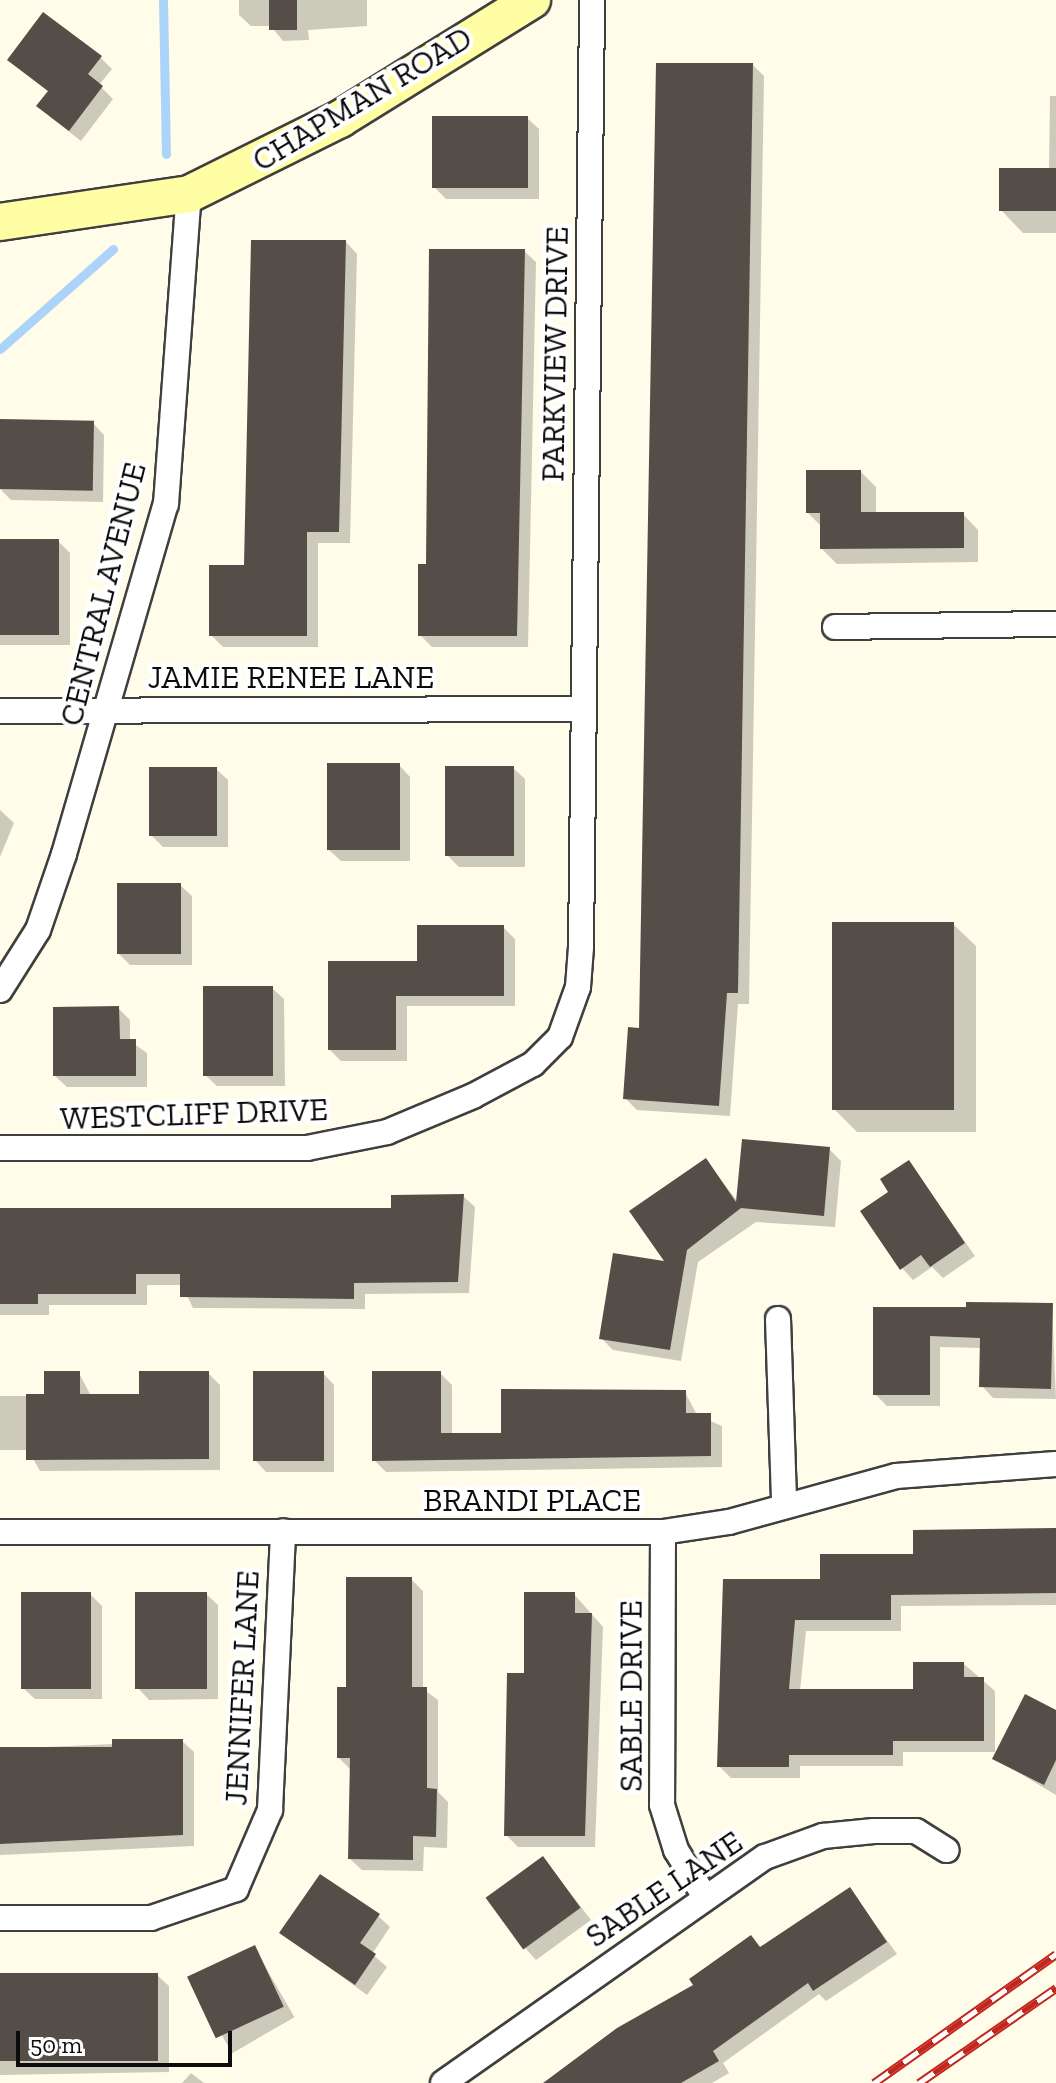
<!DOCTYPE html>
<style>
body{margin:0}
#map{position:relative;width:1056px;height:2083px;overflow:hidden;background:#fffdea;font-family:"Zilla Slab",serif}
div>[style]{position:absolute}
.shadow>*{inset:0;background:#0003;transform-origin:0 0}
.stream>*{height:9px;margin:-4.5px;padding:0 4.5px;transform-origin:4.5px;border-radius:4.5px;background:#acd4f9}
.building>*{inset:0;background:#554e48;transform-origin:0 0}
.roads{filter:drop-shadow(2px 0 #3f3f3f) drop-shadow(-2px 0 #3f3f3f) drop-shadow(0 2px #3f3f3f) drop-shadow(0 -2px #3f3f3f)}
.street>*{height:24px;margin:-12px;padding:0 12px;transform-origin:12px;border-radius:12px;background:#fff}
.secondary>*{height:36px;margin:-18px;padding:0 18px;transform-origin:18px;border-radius:18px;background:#fffea5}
.rail>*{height:9px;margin-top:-4.5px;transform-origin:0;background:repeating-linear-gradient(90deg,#fff 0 18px,#c1271e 0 36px);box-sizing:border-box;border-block:2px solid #c1271e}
span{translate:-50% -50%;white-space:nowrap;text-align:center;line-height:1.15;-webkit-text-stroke:8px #fff;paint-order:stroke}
.street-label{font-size:32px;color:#0c0c0c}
.scale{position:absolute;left:16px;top:2031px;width:216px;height:36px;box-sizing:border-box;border:4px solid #0c0c0c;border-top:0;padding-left:10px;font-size:24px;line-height:28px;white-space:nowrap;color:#0c0c0c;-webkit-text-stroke:6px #fff;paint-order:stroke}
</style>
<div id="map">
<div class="shadow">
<i style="clip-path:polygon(239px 0,367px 0,367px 26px,308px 30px,309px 40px,283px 41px,271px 26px,251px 26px,239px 15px)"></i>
<i style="clip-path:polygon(100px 57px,112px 69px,99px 85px,113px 99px,81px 141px,50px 117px,49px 92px,9px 60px)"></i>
<i style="clip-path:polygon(753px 65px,764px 76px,749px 1004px,738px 1004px,730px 1116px,637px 1110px,625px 1098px,641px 1030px)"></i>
<i style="clip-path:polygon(1050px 96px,1056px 96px,1056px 233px,1023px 233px,1001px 210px,1049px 170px)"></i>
<i style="clip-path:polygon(527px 118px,539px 129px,539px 199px,446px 199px,434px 187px)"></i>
<i style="clip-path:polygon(346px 242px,357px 254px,350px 543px,318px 543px,318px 647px,223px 647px,211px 635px,246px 567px)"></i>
<i style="clip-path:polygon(524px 251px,536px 262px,528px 647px,432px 647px,420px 635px,428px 566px)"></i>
<i style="clip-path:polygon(93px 423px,104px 435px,103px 502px,11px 500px,0 489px)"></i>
<i style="clip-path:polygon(861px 472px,876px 487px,876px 514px,963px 514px,978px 530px,978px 562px,837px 564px,822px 549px,822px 527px,808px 513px)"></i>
<i style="clip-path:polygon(0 541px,58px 541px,70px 553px,70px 645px,0 645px)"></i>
<i style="clip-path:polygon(399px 765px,410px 777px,410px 861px,341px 861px,329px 850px)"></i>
<i style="clip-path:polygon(513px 768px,525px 779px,525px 867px,459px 867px,447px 855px)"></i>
<i style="clip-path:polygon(216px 769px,228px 780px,228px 847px,163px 847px,151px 835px)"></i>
<i style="clip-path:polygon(0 810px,14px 823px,0 857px)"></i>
<i style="clip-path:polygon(180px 885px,192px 896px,192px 965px,130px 965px,119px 954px)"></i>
<i style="clip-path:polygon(953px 924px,976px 946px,976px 1132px,857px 1132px,834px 1109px)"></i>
<i style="clip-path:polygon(503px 927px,515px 939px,515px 1006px,407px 1006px,407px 1061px,341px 1061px,330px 1050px,419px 963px)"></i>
<i style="clip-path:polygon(272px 988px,284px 999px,285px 1086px,217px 1086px,205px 1075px)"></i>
<i style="clip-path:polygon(118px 1008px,130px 1020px,130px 1041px,147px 1053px,147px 1087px,67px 1087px,55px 1076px)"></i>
<i style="clip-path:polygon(829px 1149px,841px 1161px,835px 1227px,756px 1222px,698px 1262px,681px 1361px,613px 1350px,601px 1338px,668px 1264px,706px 1161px,738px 1202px)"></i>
<i style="clip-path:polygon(909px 1162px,975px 1256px,943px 1278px,932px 1267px,913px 1280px,902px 1268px,891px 1192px)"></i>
<i style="clip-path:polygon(463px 1196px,475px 1207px,469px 1293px,365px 1294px,365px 1309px,193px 1308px,182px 1285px,147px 1285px,147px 1305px,49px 1305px,49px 1315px,0 1315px,0 1210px,393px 1210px)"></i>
<i style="clip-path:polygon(1052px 1305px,1056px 1399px,993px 1398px,982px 1386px,982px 1348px,940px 1347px,940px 1406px,887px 1406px,875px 1394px,875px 1309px)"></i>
<i style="clip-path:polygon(79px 1373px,91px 1396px,141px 1396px,208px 1373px,220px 1385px,220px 1470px,40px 1471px,28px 1450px,0 1450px,0 1396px,46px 1396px)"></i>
<i style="clip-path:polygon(323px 1373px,334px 1385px,334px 1472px,266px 1472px,255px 1460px)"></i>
<i style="clip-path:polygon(440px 1373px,452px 1385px,452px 1435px,503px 1435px,685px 1392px,697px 1415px,722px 1426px,722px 1467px,386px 1472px,374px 1460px)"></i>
<i style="clip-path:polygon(1056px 1530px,1056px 1605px,901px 1606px,901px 1631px,806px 1631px,800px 1691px,915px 1691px,964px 1664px,995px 1691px,995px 1752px,903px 1752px,903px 1766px,800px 1766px,800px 1778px,731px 1778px,719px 1766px,725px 1581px,822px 1581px)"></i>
<i style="clip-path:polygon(411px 1579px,423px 1591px,423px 1689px,438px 1700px,438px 1792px,448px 1802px,447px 1848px,424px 1847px,423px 1871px,362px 1870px,350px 1859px,350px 1769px,339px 1758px,348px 1689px)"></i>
<i style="clip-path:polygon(90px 1594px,102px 1606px,102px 1699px,35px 1699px,23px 1688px)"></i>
<i style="clip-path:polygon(206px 1594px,218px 1605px,218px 1699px,149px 1700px,138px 1688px)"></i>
<i style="clip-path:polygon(574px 1594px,603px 1627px,595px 1847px,518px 1847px,506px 1835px,526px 1675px)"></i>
<i style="clip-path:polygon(1056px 1713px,1056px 1795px,994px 1758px)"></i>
<i style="clip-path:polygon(182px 1741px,194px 1752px,194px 1846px,0 1855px,0 1749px)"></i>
<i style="clip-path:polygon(543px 1858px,591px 1920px,536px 1960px,525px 1948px)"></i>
<i style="clip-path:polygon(850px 1890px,897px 1954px,826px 2001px,819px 1994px,723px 2063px,729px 2073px,712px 2083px,546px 2083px)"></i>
<i style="clip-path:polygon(378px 1916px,390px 1927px,372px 1954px,387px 1967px,367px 1995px,282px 1933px)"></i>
<i style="left:254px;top:1947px;width:81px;height:72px;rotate:60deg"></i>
<i style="clip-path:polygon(157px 1975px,169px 1986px,169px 2072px,0 2075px,0 1976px)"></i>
<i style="clip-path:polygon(191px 2073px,204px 2083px,182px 2083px)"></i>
</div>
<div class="stream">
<i style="left:163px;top:0;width:154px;rotate:88.9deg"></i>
<i style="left:0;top:349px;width:151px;rotate:-41.5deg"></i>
</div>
<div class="building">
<i style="left:269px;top:0;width:28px;height:30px"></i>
<i style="clip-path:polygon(43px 12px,102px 56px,88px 74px,103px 86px,69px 131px,36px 106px,48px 91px,7px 60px)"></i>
<i style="clip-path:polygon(656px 63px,753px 63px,738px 993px,727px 993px,719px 1106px,623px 1099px,628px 1027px,639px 1028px)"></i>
<i style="left:432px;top:116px;width:96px;height:72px"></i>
<i style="left:999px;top:168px;width:57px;height:43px"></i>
<i style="clip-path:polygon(251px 240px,346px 240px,339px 532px,307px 532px,307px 636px,209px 636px,209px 565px,244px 565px)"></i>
<i style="clip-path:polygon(429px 249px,525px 249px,517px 636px,418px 636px,418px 564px,426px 564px)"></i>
<i style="left:0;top:419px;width:94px;height:70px;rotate:1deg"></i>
<i style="clip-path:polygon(806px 470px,861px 470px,861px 512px,964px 512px,964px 548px,820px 549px,820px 513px,806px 513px)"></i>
<i style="left:0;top:539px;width:59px;height:96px"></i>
<i style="left:327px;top:763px;width:73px;height:87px"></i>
<i style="left:445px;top:766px;width:69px;height:90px"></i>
<i style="left:149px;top:767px;width:68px;height:69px"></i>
<i style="left:117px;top:883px;width:64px;height:71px"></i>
<i style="left:832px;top:922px;width:122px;height:188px"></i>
<i style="clip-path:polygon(417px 925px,504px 925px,504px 996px,396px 996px,396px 1050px,328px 1050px,328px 961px,417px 961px)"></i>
<i style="left:203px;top:986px;width:70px;height:90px"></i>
<i style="clip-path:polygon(119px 1006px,120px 1039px,136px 1039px,136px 1076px,53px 1076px,53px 1007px)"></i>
<i style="clip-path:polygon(742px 1139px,830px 1147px,824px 1216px,741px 1208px,687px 1250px,670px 1350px,599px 1339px,613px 1253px,664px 1261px,629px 1211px,706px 1158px,736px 1202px)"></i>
<i style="clip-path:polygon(909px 1160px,965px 1243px,930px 1267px,921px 1255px,900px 1270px,860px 1211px,888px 1192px,880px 1179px)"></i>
<i style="clip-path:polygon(464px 1194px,458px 1282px,354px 1283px,354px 1299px,180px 1297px,180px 1274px,136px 1274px,136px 1294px,38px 1294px,38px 1304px,0 1304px,0 1208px,391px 1208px,391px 1195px)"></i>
<i style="clip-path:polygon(966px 1302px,1053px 1303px,1051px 1389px,979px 1387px,980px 1338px,930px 1336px,930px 1395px,873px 1395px,873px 1307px,966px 1307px)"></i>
<i style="clip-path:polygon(44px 1371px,80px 1371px,80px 1394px,139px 1394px,139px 1371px,209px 1371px,209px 1459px,26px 1460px,26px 1394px,44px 1394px)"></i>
<i style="left:253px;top:1371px;width:71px;height:90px"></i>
<i style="clip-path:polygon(372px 1371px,441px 1371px,441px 1433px,501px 1433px,501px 1389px,686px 1390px,686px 1413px,711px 1413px,711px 1456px,372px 1461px)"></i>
<i style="clip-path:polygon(1056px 1528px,1056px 1593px,891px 1595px,891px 1620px,795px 1620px,789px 1689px,913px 1689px,913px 1662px,964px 1662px,964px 1677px,984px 1677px,984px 1741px,893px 1741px,893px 1755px,789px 1755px,789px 1767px,717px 1767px,723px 1579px,820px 1579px,820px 1554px,913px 1554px,913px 1530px)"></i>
<i style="clip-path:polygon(346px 1577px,412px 1577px,412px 1687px,427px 1687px,427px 1788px,437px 1789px,436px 1837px,413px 1836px,413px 1860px,348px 1859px,350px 1758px,337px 1758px,337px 1687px,346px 1687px)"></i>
<i style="left:21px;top:1592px;width:70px;height:97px"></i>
<i style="left:135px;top:1592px;width:72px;height:97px"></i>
<i style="clip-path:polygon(524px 1592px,575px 1592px,575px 1613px,592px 1613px,585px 1836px,504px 1836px,507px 1673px,524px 1673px)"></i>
<i style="clip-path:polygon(1025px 1694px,1056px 1710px,1056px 1760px,1044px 1785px,992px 1759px)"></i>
<i style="clip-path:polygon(112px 1739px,183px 1739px,183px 1835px,0 1844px,0 1747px,112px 1747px)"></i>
<i style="left:543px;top:1856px;width:64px;height:71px;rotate:54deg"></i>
<i style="clip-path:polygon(320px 1874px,380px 1914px,360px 1943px,376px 1954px,355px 1985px,279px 1933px)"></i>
<i style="clip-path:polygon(850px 1887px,887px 1942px,813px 1991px,808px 1983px,713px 2051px,719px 2061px,681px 2083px,543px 2083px,617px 2028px,693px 1985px,689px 1979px,751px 1935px,760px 1947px)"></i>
<i style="left:255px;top:1945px;width:68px;height:75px;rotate:65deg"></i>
<i style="left:158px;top:1973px;width:88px;height:158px;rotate:90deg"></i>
</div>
<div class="roads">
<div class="street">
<i style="left:835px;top:627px;width:221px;rotate:-0.8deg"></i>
<i style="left:0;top:711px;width:582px;rotate:-0.2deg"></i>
<i style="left:0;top:990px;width:71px;rotate:-57.7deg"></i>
<i style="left:38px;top:930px;width:80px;rotate:-71.1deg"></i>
<i style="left:64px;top:854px;width:365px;rotate:-73.8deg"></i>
<i style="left:166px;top:504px;width:311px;rotate:-85.8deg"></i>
<i style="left:0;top:1148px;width:307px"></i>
<i style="left:307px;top:1148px;width:82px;rotate:-11.3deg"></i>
<i style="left:387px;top:1132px;width:93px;rotate:-22.7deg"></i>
<i style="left:473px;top:1096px;width:68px;rotate:-28.1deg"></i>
<i style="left:533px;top:1064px;width:38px;rotate:-45deg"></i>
<i style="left:560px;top:1037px;width:53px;rotate:-70.2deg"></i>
<i style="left:578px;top:987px;width:40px;rotate:-85.7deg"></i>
<i style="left:581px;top:947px;width:947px;rotate:-89.33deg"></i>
<i style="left:778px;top:1319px;width:184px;rotate:88.1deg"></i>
<i style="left:0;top:1532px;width:663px"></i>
<i style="left:663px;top:1532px;width:67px;rotate:-8.6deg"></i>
<i style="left:729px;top:1522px;width:173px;rotate:-15.4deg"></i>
<i style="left:896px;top:1476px;width:160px;rotate:-4.3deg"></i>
<i style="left:663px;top:1532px;width:273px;rotate:90.2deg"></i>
<i style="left:662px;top:1805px;width:47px;rotate:72.7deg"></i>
<i style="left:676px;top:1850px;width:55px;rotate:58.3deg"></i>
<i style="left:0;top:1918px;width:151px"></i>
<i style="left:151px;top:1918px;width:90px;rotate:-18.8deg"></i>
<i style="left:236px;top:1889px;width:86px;rotate:-66.7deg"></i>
<i style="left:270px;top:1810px;width:279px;rotate:-87.3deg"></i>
<i style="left:443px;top:2083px;width:393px;rotate:-35.1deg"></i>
<i style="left:765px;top:1857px;width:62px;rotate:-19.9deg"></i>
<i style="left:823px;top:1836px;width:51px;rotate:-5.6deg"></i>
<i style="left:874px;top:1831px;width:42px"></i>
<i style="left:916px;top:1831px;width:36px;rotate:32deg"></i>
</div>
<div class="secondary">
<i style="left:0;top:222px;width:191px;rotate:-8.4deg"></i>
<i style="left:189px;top:194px;width:169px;rotate:-26.4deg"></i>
<i style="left:340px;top:119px;width:226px;rotate:-31.8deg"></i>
</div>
</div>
<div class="rail">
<i style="left:874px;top:2083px;width:223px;rotate:-35.3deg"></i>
<i style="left:919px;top:2083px;width:167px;rotate:-34.7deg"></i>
</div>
<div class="street-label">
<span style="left:362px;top:99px;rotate:-31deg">CHAPMAN ROAD</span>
<span style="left:555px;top:354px;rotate:-89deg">PARKVIEW DRIVE</span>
<span style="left:103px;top:594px;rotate:-76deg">CENTRAL AVENUE</span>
<span style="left:291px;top:677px">JAMIE RENEE LANE</span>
<span style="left:194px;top:1114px;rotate:-2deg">WESTCLIFF DRIVE</span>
<span style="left:532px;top:1500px">BRANDI PLACE</span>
<span style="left:242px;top:1688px;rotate:-87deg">JENNIFER LANE</span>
<span style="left:631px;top:1696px;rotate:-90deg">SABLE DRIVE</span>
<span style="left:664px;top:1889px;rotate:-34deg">SABLE LANE</span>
</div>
<div class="scale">50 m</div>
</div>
